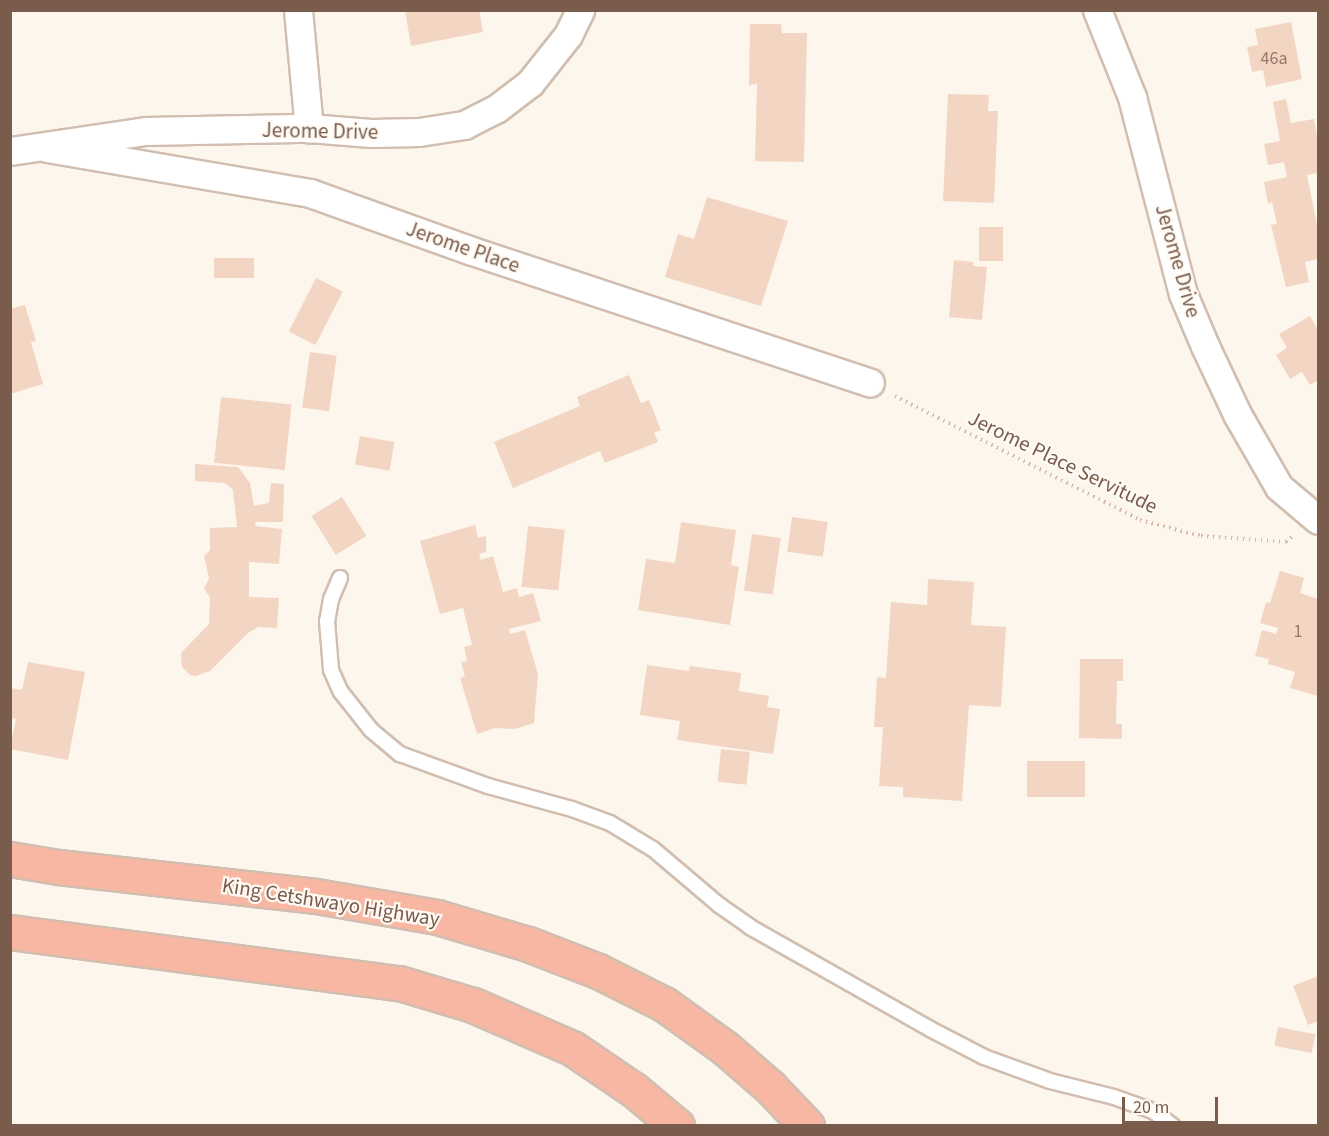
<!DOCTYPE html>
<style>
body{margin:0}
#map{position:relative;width:1329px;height:1136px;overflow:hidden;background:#fdf6ec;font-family:"Source Sans 3",sans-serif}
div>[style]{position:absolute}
.building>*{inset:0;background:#f3d5c3;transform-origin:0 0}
.path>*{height:4px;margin-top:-2px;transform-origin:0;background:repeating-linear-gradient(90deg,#d9b8a5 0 1.5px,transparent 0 6px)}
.roads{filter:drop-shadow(2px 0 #d1beb0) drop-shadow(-2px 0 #d1beb0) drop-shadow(0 2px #d1beb0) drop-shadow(0 -2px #d1beb0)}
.lane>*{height:14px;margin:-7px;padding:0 7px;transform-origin:7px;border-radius:7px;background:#fff}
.street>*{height:27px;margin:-13.5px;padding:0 13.5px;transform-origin:13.5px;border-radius:13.5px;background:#fff}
.highway>*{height:33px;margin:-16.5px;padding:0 16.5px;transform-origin:16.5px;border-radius:16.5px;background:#f7b7a3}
span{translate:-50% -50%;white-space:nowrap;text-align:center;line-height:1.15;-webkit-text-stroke:4.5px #fffaf3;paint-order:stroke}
.number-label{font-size:18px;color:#987a6a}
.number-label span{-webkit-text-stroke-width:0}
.street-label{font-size:21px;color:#7a5c4d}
.frame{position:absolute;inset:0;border:12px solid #7a5c4d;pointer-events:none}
.scale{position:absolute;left:1122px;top:1097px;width:96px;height:27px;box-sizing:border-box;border:3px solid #7a5c4d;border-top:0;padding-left:8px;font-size:18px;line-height:21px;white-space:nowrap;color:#7a5c4d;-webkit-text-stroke:4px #fffaf3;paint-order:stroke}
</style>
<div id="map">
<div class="building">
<i style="clip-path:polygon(405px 10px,479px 10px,483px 32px,411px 46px)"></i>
<i style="clip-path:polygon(1291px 22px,1302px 79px,1266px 87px,1263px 70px,1252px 72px,1247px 47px,1258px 45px,1255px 29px)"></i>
<i style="clip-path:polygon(750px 24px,781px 24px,782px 33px,807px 33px,804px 162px,755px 161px,757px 84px,749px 85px)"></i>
<i style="clip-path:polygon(948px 94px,989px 95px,988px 111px,998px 111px,994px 203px,943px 201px)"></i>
<i style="clip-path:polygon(1286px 99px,1291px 123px,1314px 119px,1318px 142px,1318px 173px,1307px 175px,1318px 230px,1318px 259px,1305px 262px,1309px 282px,1286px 287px,1271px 225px,1277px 224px,1272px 202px,1268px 204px,1264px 182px,1287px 177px,1284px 162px,1268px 165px,1264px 144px,1280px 141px,1273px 102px)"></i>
<i style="clip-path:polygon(707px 197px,788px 221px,761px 306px,665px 277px,678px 234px,694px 239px)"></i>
<i style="left:979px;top:227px;width:24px;height:34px"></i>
<i style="left:214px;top:258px;width:40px;height:20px"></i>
<i style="clip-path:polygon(954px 260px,973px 262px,973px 266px,987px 267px,982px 320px,949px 317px)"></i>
<i style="left:316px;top:278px;width:30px;height:60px;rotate:27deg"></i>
<i style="clip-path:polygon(25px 305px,36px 341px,31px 342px,43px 384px,10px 394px,10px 309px)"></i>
<i style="clip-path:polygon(1310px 316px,1318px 330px,1318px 380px,1310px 385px,1302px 372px,1290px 379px,1276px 355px,1287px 348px,1279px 334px)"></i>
<i style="left:310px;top:352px;width:27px;height:56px;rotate:8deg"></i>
<i style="clip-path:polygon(629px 375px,641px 403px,649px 400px,661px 430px,654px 433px,658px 442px,605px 463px,600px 451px,513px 488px,494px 442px,580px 406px,577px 397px)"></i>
<i style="left:221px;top:397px;width:71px;height:66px;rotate:6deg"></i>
<i style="left:360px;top:436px;width:35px;height:29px;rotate:10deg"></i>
<i style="clip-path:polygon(195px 464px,238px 467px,250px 483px,254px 506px,269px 503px,271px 483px,284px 484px,283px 522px,256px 522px,255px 526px,282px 529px,279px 564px,249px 562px,249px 597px,279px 598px,277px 628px,258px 627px,248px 633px,210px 671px,196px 676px,190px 675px,182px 667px,181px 653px,209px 624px,210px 597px,204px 589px,209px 578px,204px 556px,210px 550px,210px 528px,237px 527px,233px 490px,225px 483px,195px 481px)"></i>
<i style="left:342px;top:497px;width:46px;height:36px;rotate:58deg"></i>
<i style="left:792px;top:517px;width:36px;height:35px;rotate:8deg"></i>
<i style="clip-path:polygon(681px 522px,736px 530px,731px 565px,739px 567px,730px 625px,638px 610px,646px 559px,675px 563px)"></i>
<i style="clip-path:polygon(475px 525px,478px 538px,486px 536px,486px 552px,479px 554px,481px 560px,493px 556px,503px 592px,517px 588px,519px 597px,533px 593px,541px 621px,509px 629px,510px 634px,525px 630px,538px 674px,534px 723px,515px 729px,495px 728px,477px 734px,460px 678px,465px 676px,461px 662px,467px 661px,464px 647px,472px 645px,463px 608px,440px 614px,420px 541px)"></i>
<i style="left:528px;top:526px;width:37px;height:61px;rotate:6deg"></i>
<i style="left:752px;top:534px;width:29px;height:57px;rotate:8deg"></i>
<i style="clip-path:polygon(1280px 571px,1304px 578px,1300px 593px,1318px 599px,1318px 696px,1290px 688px,1295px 672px,1268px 664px,1269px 659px,1255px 656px,1262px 630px,1276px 634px,1278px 628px,1260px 623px,1266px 602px,1270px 603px)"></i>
<i style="clip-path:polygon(928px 579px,974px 582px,971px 625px,1006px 627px,1001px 707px,969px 705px,962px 801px,903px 797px,903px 787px,879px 786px,883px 727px,874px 727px,877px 677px,886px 678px,891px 602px,927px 605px)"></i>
<i style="clip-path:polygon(1080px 659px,1123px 659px,1123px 681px,1117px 681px,1116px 724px,1122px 724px,1122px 739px,1079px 738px)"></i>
<i style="clip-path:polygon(28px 662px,85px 672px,68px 760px,10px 749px,16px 719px,10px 718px,10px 688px,22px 690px)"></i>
<i style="clip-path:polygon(647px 665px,689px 671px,690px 666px,741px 673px,739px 691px,769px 696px,767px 707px,780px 709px,773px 754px,677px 740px,680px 721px,640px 715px)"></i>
<i style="left:721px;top:749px;width:29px;height:33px;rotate:6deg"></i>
<i style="left:1027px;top:761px;width:58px;height:36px"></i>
<i style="clip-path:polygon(1318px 976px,1318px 1021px,1308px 1025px,1293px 986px)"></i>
<i style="left:1278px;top:1027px;width:38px;height:19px;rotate:11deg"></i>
</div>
<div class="path">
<i style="left:895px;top:396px;width:275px;rotate:26.8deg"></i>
<i style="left:1140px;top:520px;width:63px;rotate:14.7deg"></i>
<i style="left:1201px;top:536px;width:85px;rotate:4deg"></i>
<i style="left:1286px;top:542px;width:8px;rotate:-40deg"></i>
</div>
<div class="roads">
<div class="lane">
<i style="left:340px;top:578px;width:23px;rotate:113deg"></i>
<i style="left:331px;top:599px;width:22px;rotate:100deg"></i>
<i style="left:327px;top:621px;width:49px;rotate:85.3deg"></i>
<i style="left:331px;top:670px;width:24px;rotate:66deg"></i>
<i style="left:341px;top:692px;width:48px;rotate:51.7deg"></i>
<i style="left:371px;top:730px;width:38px;rotate:40deg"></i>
<i style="left:400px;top:754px;width:94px;rotate:20deg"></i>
<i style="left:488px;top:786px;width:87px;rotate:15.3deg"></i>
<i style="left:572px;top:809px;width:40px;rotate:20.2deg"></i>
<i style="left:610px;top:823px;width:50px;rotate:31.2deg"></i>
<i style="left:653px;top:849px;width:87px;rotate:40.3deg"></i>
<i style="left:719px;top:905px;width:38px;rotate:35deg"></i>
<i style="left:750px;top:927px;width:207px;rotate:29.5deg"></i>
<i style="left:930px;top:1029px;width:61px;rotate:27.4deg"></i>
<i style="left:984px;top:1057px;width:70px;rotate:20deg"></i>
<i style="left:1050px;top:1081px;width:66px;rotate:14deg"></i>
<i style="left:1114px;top:1097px;width:41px;rotate:19.7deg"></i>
<i style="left:1153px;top:1111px;width:25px;rotate:37deg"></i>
</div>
<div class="street">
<i style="left:298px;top:10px;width:119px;rotate:84.7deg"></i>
<i style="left:1097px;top:10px;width:94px;rotate:68.1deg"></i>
<i style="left:1132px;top:97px;width:203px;rotate:75.5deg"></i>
<i style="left:1183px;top:294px;width:56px;rotate:67.1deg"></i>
<i style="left:1205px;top:346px;width:75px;rotate:64.8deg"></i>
<i style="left:1237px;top:414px;width:84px;rotate:60.1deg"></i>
<i style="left:1279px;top:487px;width:51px;rotate:40.2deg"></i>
<i style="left:47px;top:148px;width:267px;rotate:9.7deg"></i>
<i style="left:310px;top:193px;width:172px;rotate:19.7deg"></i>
<i style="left:472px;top:251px;width:419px;rotate:18.3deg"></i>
<i style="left:10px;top:151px;width:137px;rotate:-8.4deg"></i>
<i style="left:146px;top:131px;width:163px;rotate:-1.1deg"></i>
<i style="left:309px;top:128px;width:62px;rotate:4.6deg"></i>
<i style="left:371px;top:133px;width:48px;rotate:-1.2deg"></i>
<i style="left:419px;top:132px;width:46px;rotate:-8.8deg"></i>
<i style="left:464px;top:125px;width:36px;rotate:-27deg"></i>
<i style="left:496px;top:109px;width:43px;rotate:-37.4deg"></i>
<i style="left:530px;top:83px;width:61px;rotate:-51.6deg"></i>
<i style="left:568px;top:35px;width:28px;rotate:-64deg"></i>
</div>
<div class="highway">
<i style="left:10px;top:859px;width:49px;rotate:9.5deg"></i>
<i style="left:58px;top:867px;width:260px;rotate:6.4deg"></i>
<i style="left:316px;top:896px;width:123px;rotate:9.8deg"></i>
<i style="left:437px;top:917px;width:95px;rotate:16.5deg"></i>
<i style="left:528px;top:944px;width:75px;rotate:21.1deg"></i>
<i style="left:598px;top:971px;width:74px;rotate:26.6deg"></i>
<i style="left:664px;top:1004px;width:75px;rotate:35.8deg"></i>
<i style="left:725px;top:1048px;width:60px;rotate:40.9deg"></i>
<i style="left:770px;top:1087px;width:54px;rotate:46.5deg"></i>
<i style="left:10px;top:932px;width:392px;rotate:7.5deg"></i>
<i style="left:399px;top:983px;width:77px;rotate:16.6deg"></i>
<i style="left:473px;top:1005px;width:108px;rotate:23.5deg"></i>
<i style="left:572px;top:1048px;width:75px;rotate:34.1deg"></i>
<i style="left:634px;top:1090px;width:56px;rotate:39.9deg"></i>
</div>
</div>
<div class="number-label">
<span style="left:1274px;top:59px">46a</span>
<span style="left:1298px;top:632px">1</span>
</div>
<div class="street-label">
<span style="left:320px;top:131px;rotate:1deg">Jerome Drive</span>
<span style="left:463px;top:247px;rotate:19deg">Jerome Place</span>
<span style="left:1178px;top:261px;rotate:74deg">Jerome Drive</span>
<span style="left:1063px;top:462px;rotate:26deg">Jerome Place Servitude</span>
<span style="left:331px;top:902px;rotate:9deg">King Cetshwayo Highway</span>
</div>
<div class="frame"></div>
<div class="scale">20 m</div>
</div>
